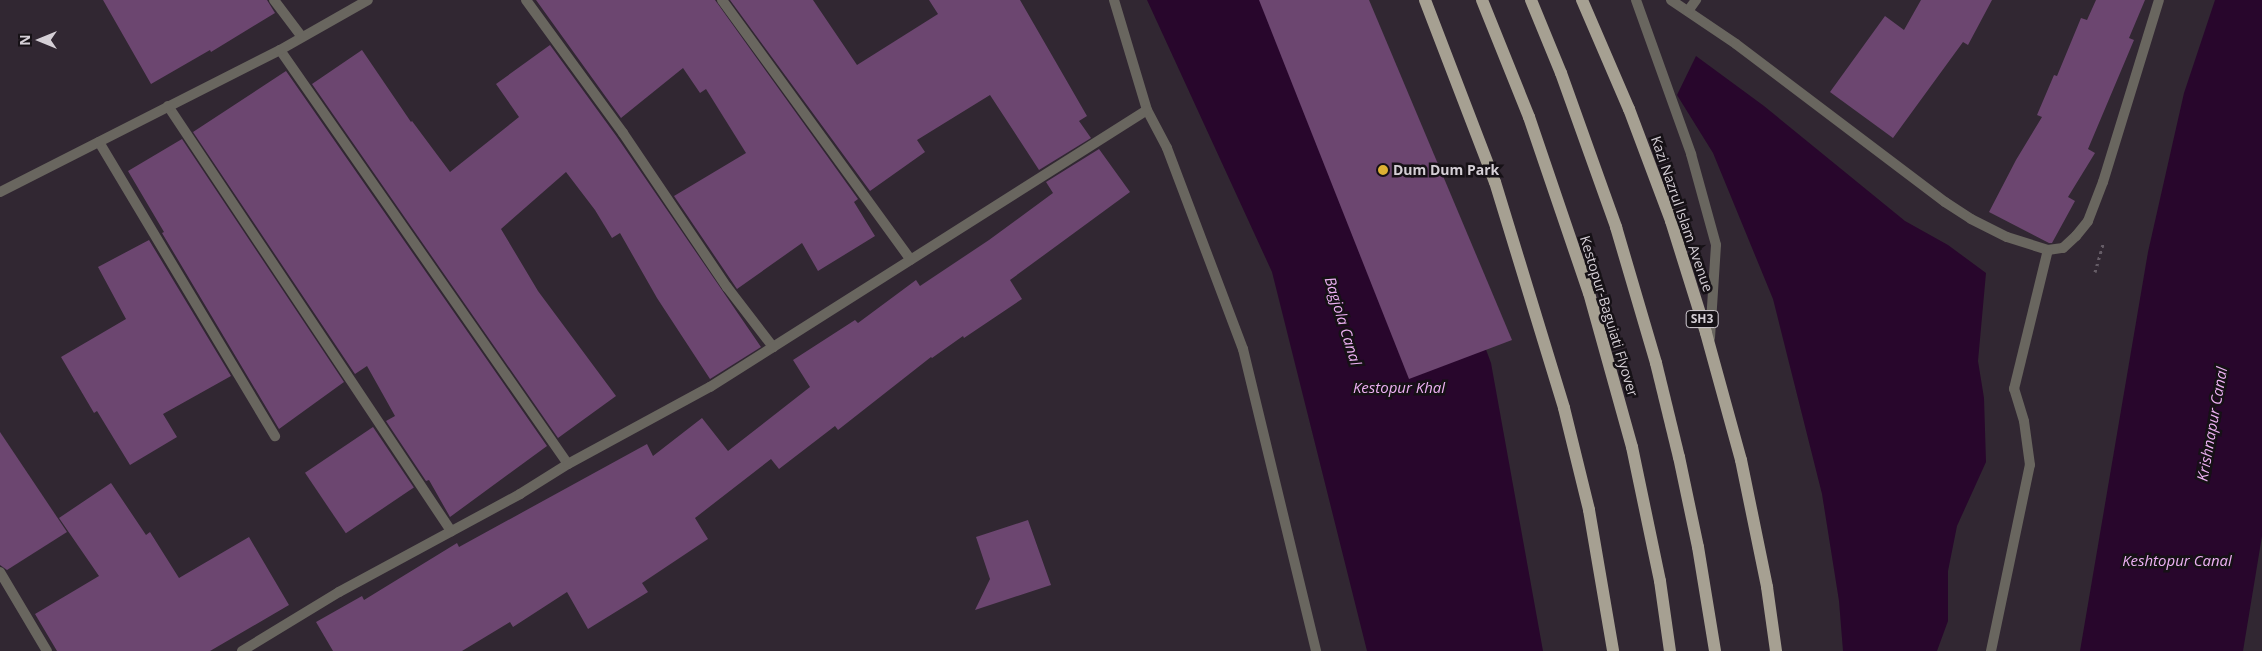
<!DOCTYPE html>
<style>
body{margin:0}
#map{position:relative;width:2262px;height:651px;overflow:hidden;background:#312732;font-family:"Open Sans",sans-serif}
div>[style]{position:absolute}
.water>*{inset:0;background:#28062c}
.building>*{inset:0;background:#6c4670;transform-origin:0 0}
.path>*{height:3px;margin-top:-1.5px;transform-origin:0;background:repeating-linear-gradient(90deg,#655c66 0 2.5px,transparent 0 6.5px)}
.minor>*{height:10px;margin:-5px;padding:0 5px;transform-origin:5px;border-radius:5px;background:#69665f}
.tertiary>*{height:10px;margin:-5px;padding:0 5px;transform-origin:5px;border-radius:5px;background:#69665f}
.primary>*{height:12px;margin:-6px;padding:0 6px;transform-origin:6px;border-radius:6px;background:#a6a092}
.dots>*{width:14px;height:14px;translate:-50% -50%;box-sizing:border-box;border:2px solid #161116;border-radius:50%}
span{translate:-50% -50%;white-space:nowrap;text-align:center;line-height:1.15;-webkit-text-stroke:5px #161116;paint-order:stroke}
.shield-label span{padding:1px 4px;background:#161116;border:1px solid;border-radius:4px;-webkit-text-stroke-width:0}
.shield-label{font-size:12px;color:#d5cfd6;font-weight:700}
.poi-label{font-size:14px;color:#d5cfd6;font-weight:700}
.left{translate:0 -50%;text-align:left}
.street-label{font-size:14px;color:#d5cfd6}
.water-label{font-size:15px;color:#edb1f3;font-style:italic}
.north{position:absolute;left:15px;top:15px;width:50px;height:50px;-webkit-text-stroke:4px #161116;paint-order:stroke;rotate:270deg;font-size:14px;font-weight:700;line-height:20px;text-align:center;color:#d5cfd6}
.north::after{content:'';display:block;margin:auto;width:18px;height:22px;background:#d5cfd6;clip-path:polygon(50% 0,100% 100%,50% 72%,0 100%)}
</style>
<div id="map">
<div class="water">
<i style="clip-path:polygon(1147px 0,1356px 0,1491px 363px,1543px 651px,1367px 651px,1272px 272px)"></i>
<i style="clip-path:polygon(2215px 0,2262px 0,2262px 536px,2243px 651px,2080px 651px,2148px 252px,2184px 93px)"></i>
<i style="clip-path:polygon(1696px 56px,1764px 106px,1905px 221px,1948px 245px,1986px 273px,1978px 361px,1984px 398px,1986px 462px,1957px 526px,1948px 571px,1948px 621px,1937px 651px,1843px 651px,1839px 601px,1822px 494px,1773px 299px,1713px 153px,1677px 95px)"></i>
</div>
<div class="building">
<i style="clip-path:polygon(103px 0,267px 0,275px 13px,211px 52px,210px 50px,151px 84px)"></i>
<i style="clip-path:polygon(536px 0,715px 0,858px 199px,854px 202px,875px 236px,818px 271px,802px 243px,737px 289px,674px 196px,746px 153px,706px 89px,700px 93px,683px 68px,621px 118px)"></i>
<i style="clip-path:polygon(730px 0,813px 0,857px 65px,938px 14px,929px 0,1020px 0,1087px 116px,1079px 121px,1091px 138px,1039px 170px,990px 95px,917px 140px,925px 152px,870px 191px)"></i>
<i style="clip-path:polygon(1259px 0,1369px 0,1512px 340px,1409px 379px)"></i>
<i style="clip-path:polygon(1921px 0,1992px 0,1968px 45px,1963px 42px,1893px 138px,1830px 92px,1885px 16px,1904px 30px)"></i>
<i style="clip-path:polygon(2096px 0,2145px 0,2129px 38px,2134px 40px,2088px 149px,2095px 153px,2068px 197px,2075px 201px,2052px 243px,2049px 243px,1989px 212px,2016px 160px,2042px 117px,2037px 115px,2054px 75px,2057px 76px,2081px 18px,2087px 20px)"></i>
<i style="clip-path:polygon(550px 45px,617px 137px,761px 347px,710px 379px,657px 298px,620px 233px,612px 238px,595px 210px,566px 172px,501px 229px,538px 291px,616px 396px,558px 438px,312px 84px,362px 50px,411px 122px,412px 121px,450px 172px,519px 117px,496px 84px)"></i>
<i style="clip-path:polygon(286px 71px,547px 446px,450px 517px,429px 480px,426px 481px,386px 421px,395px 416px,367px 366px,355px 374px,193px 132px)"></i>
<i style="clip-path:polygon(182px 139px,344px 382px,279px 429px,162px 233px,164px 232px,128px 171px)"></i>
<i style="clip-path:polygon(1099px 149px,1130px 192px,1010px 280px,1022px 299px,964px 338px,963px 336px,932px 358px,931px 357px,838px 430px,835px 426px,779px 469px,771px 459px,695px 518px,708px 539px,642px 583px,648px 592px,588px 629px,567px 592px,513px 627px,510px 622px,462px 651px,333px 651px,316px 622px,362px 596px,364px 600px,457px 543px,459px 547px,647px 444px,653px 456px,702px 418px,728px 451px,810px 387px,793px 360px,855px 320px,858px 323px,916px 280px,920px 286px,989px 240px,1053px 193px,1046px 182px)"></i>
<i style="clip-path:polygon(149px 240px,231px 376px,163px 414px,177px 437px,130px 465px,97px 411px,94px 413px,61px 357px,126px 319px,98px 267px)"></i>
<i style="left:373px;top:427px;width:73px;height:82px;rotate:56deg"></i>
<i style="clip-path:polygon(0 432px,67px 532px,7px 570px,0 565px)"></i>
<i style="clip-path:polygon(111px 483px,146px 535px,150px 532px,179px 578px,249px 537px,289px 605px,210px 651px,57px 651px,35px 614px,99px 576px,59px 518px)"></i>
<i style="clip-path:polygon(1028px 520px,1051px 585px,975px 610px,990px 579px,976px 537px)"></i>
</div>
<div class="path">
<i style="left:2095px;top:272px;width:32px;rotate:-74deg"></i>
</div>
<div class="minor">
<i style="left:274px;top:0;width:46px;rotate:52.9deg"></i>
<i style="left:526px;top:0;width:165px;rotate:53.9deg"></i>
<i style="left:623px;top:133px;width:186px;rotate:56deg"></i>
<i style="left:727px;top:287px;width:76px;rotate:52.5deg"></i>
<i style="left:722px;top:0;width:321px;rotate:54deg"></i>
<i style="left:1114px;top:0;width:115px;rotate:73.3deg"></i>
<i style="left:1147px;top:110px;width:43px;rotate:62.2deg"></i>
<i style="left:1167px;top:148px;width:215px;rotate:69.3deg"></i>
<i style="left:1243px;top:349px;width:311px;rotate:76.4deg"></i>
<i style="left:1671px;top:0;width:78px;rotate:34.1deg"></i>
<i style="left:1736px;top:44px;width:262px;rotate:37.1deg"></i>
<i style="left:1945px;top:202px;width:31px;rotate:33deg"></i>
<i style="left:1971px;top:219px;width:40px;rotate:26.6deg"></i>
<i style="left:2007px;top:237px;width:43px;rotate:17.6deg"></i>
<i style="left:2048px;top:250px;width:15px;rotate:-8deg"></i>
<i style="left:2063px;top:248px;width:18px;rotate:-43deg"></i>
<i style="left:2076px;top:236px;width:19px;rotate:-51deg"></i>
<i style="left:2088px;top:221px;width:42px;rotate:-69deg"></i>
<i style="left:2103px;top:182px;width:190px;rotate:-72.9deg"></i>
<i style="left:1688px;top:11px;width:14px;rotate:-54deg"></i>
<i style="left:280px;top:50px;width:504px;rotate:55.18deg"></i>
<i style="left:168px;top:106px;width:511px;rotate:56.34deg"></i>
<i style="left:99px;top:142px;width:343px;rotate:59.1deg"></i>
<i style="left:0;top:572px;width:92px;rotate:59.3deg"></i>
<i style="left:242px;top:651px;width:114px;rotate:-31.3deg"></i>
<i style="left:339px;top:592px;width:206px;rotate:-28.4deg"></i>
<i style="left:520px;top:494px;width:57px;rotate:-32deg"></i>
<i style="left:568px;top:464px;width:162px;rotate:-28.5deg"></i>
<i style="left:710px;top:387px;width:517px;rotate:-32.37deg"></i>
<i style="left:1991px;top:651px;width:190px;rotate:-78.2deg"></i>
<i style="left:2030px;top:465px;width:44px;rotate:-97.8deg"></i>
<i style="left:2024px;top:421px;width:34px;rotate:-107deg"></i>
<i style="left:2014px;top:389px;width:143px;rotate:-76.3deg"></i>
</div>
<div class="tertiary">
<i style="left:1636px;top:0;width:164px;rotate:70.3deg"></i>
<i style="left:1691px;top:154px;width:94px;rotate:74.6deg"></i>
<i style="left:1716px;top:245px;width:93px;rotate:93.7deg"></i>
<i style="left:0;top:192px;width:314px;rotate:-26.9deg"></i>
<i style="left:280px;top:50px;width:101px;rotate:-29.6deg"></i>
</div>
<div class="primary">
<i style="left:1425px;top:0;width:195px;rotate:69deg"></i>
<i style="left:1495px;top:182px;width:236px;rotate:73deg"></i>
<i style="left:1564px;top:408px;width:105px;rotate:76.2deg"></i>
<i style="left:1589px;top:510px;width:143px;rotate:80.3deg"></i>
<i style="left:1482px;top:0;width:126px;rotate:68.1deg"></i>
<i style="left:1529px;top:117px;width:186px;rotate:71.2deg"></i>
<i style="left:1589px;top:293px;width:160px;rotate:74.4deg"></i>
<i style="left:1632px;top:447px;width:137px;rotate:78.2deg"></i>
<i style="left:1660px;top:581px;width:71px;rotate:81.9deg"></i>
<i style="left:1531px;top:0;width:79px;rotate:67.7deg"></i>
<i style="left:1561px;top:73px;width:164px;rotate:70.3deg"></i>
<i style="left:1616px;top:227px;width:142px;rotate:73.6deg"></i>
<i style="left:1656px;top:363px;width:97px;rotate:76.3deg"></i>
<i style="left:1679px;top:457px;width:92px;rotate:78.1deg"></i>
<i style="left:1698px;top:547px;width:105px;rotate:80.7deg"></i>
<i style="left:1582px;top:0;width:119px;rotate:66.7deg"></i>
<i style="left:1629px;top:109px;width:120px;rotate:69.4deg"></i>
<i style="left:1671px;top:221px;width:117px;rotate:72.6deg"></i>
<i style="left:1706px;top:333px;width:132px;rotate:74.6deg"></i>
<i style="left:1741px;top:460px;width:130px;rotate:78.4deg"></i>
<i style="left:1767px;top:587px;width:65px;rotate:82deg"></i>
</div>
<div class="dots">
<i style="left:1383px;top:170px;background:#ddb133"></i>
</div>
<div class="shield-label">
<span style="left:1702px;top:319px">SH3</span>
</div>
<div class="poi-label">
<span class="left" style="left:1393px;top:170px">Dum Dum Park</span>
</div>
<div class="street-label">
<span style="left:1682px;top:214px;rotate:71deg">Kazi Nazrul Islam Avenue</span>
<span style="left:1609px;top:316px;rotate:73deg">Kestopur-Baguiati Flyover</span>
</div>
<div class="water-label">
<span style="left:1343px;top:321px;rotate:73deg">Bagjola Canal</span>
<span style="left:1399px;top:388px">Kestopur Khal</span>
<span style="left:2212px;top:424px;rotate:-80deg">Krishnapur Canal</span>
<span style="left:2177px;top:561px">Keshtopur Canal</span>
</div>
<div class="north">N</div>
</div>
